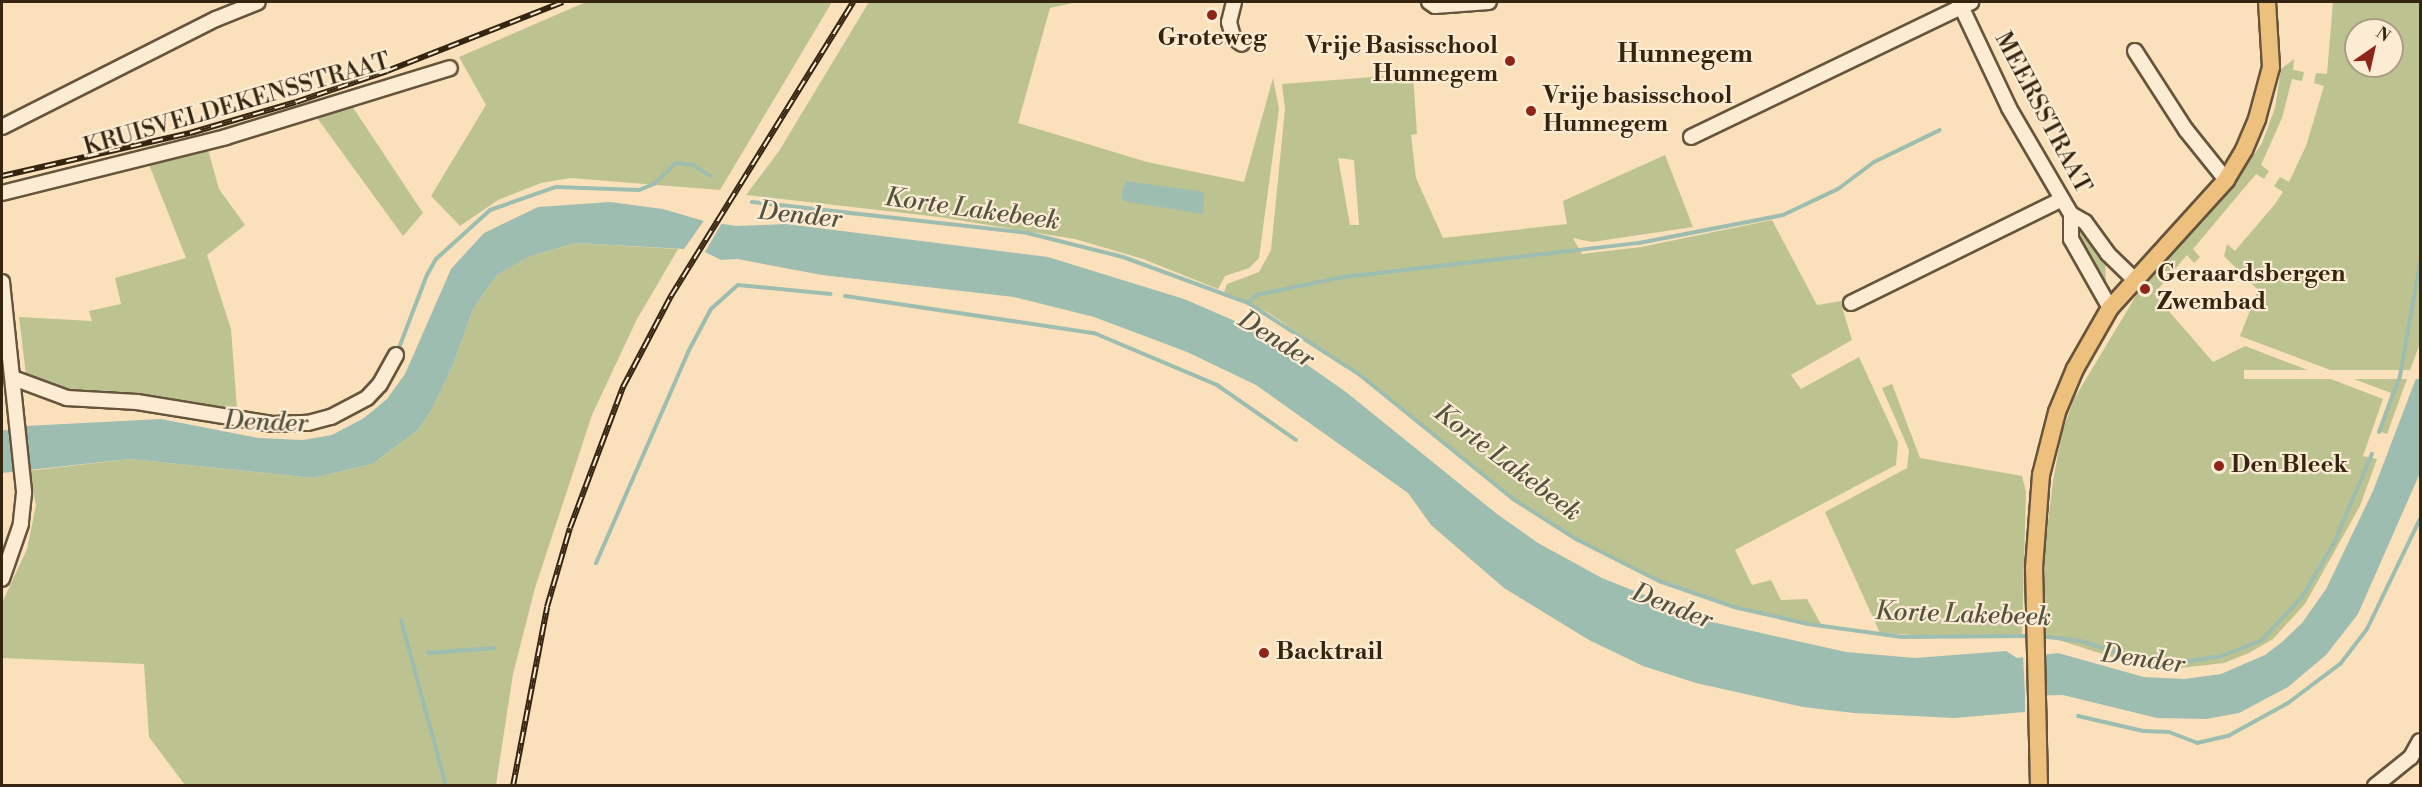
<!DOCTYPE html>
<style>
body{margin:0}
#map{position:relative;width:2422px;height:787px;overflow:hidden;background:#fae1bb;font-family:"Libre Bodoni",serif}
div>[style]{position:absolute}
.green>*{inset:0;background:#bcc391}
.water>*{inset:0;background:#9ebdb1}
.pier>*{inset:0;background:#fae1bb;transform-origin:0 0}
.stream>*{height:4px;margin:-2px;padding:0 2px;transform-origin:2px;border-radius:2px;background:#9ebdb1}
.roads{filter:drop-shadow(2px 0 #66543b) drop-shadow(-2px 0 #66543b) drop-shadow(0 2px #66543b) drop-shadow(0 -2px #66543b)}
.minor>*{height:14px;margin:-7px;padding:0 7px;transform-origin:7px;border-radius:7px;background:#fcecd3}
.major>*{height:16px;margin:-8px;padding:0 8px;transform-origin:8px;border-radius:8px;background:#edc07e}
.rail>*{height:6px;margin-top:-3px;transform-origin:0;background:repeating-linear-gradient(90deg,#fcecd3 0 11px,#352510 0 22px);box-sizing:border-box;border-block:2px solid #352510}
.dots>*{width:16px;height:16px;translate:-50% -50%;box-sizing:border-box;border:3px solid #fcecd3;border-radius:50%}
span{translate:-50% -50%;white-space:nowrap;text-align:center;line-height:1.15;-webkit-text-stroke:4.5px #fcecd3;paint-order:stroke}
.poi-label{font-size:24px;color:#352510;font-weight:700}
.right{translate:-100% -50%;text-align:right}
.left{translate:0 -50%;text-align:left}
.street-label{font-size:24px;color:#352510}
.neighbourhood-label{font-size:26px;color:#352510;font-weight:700}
.water-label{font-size:26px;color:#545340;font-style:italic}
.frame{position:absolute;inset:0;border:3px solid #352510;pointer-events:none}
.north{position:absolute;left:2344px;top:18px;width:60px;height:60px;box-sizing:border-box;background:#fcecd3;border:2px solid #ac9c85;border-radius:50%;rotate:34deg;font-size:16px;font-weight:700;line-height:24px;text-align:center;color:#352510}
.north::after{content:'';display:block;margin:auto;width:21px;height:27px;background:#8f2418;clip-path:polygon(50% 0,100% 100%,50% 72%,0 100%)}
</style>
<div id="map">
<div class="green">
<i style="clip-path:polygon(586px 2px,832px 2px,720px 190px,570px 178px,541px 183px,498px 200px,460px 226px,431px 196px,486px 105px,459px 57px)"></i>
<i style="clip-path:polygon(869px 2px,1077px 2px,1050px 8px,1018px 123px,1147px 162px,1244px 182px,1273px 78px,1279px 109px,1259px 258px,1249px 268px,1225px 276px,1218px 289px,1143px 259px,1075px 239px,939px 217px,746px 195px,779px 151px)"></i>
<i style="clip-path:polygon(evenodd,2333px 2px,2420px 2px,2420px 343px,2387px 434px,2378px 431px,2391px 393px,2240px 336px,2258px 290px,2224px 256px,2227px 244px,2235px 251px,2275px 204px,2283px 192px,2274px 186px,2280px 177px,2289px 182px,2306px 146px,2324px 86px,2314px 83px,2316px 73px,2327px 74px,2333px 2px,2356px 30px,2392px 30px,2392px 66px,2356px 66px,2356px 30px)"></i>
<i style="clip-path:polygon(2294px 59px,2293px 70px,2304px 72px,2302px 81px,2292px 79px,2282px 118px,2261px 165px,2269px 171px,2264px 179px,2256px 174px,2193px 249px,2200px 257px,2194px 263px,2187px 255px,2154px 294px,2213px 362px,2245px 346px,2383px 399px,2363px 456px,2377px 459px,2360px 506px,2305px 604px,2273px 639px,2249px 653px,2224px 663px,2171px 669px,2143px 667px,2046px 636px,2044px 555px,2053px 481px,2062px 432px,2074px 399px,2137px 294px,2237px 179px,2262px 143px,2275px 108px,2281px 69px)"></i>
<i style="clip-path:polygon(evenodd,1413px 74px,1417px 134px,1411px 135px,1416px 178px,1443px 238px,1567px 224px,1563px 201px,1665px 155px,1693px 227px,1592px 242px,1573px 238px,1582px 254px,1641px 247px,1772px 220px,1817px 305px,1847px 300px,1842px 307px,1852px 340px,1791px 375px,1801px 389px,1859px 357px,1898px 442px,1896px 465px,1735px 550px,1752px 585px,1771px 580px,1781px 600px,1807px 599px,1822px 626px,1734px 607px,1659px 581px,1576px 539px,1513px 499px,1360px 375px,1269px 313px,1224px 292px,1227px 284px,1259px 272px,1271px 250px,1285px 109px,1282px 84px,1413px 74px,1338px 158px,1354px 160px,1359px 225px,1350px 225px,1338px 158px)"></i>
<i style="clip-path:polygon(350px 103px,423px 213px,403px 236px,315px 115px)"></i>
<i style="clip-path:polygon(207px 146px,219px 189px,245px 225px,207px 255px,231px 329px,237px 409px,228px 412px,107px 399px,58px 389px,26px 375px,19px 317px,92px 321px,89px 311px,121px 304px,115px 278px,186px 258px,148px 162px)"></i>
<i style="clip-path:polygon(2081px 228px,2105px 260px,2106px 281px,2093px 272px,2083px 254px,2076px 231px)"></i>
<i style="clip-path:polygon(576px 243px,678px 249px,636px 321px,592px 415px,535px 588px,513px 674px,496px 785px,185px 785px,149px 737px,144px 664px,2px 658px,2px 603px,27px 549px,36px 505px,28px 471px,130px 459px,313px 478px,372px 464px,417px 431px,431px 411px,454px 363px,473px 309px,497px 275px,531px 256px)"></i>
<i style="clip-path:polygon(1892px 384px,1920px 458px,2022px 476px,2026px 492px,2022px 635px,1960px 638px,1880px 633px,1825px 512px,1907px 468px,1909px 450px,1882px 388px)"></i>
</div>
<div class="water">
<i style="clip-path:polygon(1126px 181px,1204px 192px,1203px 214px,1123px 201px,1121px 195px)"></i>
<i style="clip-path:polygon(610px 202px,663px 209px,704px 221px,736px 226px,787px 224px,1048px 257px,1184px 299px,1242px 324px,1296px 357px,1346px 392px,1497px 514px,1538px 543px,1602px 578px,1712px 622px,1846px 652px,1915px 658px,2006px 651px,2017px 658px,2058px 653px,2144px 677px,2184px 679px,2221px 674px,2265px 655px,2282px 642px,2302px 623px,2326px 589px,2373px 491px,2420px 368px,2420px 473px,2358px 614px,2326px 655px,2288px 687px,2239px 713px,2206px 719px,2157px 718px,2063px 695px,2025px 696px,2025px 712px,1954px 718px,1854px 713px,1803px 707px,1696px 683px,1643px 666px,1589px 640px,1504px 588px,1431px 525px,1408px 493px,1256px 385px,1187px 352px,1094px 317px,1014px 297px,822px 275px,737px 259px,721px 260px,705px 252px,684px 249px,576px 243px,531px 256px,497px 275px,473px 309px,454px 363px,431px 411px,417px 431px,372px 464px,313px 478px,130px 459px,2px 473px,2px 430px,25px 431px,25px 426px,161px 419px,259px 438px,303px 440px,332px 435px,364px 418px,387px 399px,405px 374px,451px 269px,484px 233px,538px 207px)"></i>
</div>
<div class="pier">
<i style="clip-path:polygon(705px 219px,723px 221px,702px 257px,682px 252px)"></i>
<i style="left:2420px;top:370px;width:9px;height:176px;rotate:90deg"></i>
<i style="clip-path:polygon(2023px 654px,2043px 654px,2045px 699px,2027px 699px,2026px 715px)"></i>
</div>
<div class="stream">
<i style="left:752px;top:202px;width:277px;rotate:6.4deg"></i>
<i style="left:1027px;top:233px;width:99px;rotate:14deg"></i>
<i style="left:1123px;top:257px;width:133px;rotate:20.2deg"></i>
<i style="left:1248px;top:303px;width:133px;rotate:32.7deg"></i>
<i style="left:1360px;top:375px;width:197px;rotate:39deg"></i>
<i style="left:1513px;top:499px;width:75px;rotate:32.4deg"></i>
<i style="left:1576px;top:539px;width:93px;rotate:26.8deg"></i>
<i style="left:1659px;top:581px;width:79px;rotate:19.1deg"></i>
<i style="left:1734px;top:607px;width:76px;rotate:12.9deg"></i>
<i style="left:1808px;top:624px;width:95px;rotate:7.9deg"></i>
<i style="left:1902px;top:637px;width:128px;rotate:-0.4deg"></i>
<i style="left:845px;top:296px;width:252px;rotate:8.5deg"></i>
<i style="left:1094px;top:333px;width:134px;rotate:22.9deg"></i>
<i style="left:1217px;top:385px;width:96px;rotate:34.8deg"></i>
<i style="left:1248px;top:303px;width:11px;rotate:-45deg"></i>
<i style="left:1256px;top:295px;width:90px;rotate:-11.6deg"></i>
<i style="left:1344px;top:277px;width:297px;rotate:-6.6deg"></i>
<i style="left:1639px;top:243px;width:147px;rotate:-11deg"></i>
<i style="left:1783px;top:215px;width:61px;rotate:-25.3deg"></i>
<i style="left:1838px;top:189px;width:45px;rotate:-36.9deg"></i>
<i style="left:1874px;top:162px;width:73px;rotate:-25.9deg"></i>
<i style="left:397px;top:353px;width:84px;rotate:-69deg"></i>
<i style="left:427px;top:275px;width:18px;rotate:-61deg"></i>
<i style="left:436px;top:259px;width:73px;rotate:-42.2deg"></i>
<i style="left:490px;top:210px;width:70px;rotate:-19.2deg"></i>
<i style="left:556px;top:187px;width:83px;rotate:2.1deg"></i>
<i style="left:639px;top:190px;width:16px;rotate:-22deg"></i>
<i style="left:654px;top:184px;width:30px;rotate:-44deg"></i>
<i style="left:676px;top:163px;width:17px;rotate:7deg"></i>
<i style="left:693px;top:165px;width:20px;rotate:33deg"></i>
<i style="left:2379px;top:432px;width:60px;rotate:-69.4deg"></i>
<i style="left:2400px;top:376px;width:116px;rotate:-80deg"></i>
<i style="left:596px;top:563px;width:230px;rotate:-66.4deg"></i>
<i style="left:688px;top:352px;width:49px;rotate:-61.9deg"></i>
<i style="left:711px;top:309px;width:36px;rotate:-42deg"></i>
<i style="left:738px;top:285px;width:93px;rotate:5.5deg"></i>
<i style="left:401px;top:620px;width:172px;rotate:74.8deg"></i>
<i style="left:2040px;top:636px;width:41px;rotate:7deg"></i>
<i style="left:2081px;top:641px;width:58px;rotate:18.1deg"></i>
<i style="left:2136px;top:659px;width:40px;rotate:5.7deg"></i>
<i style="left:2176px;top:663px;width:47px;rotate:-8.7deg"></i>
<i style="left:2222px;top:656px;width:43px;rotate:-21.8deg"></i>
<i style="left:2262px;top:640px;width:59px;rotate:-47.1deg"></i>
<i style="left:2302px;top:597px;width:63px;rotate:-59.3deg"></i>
<i style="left:2334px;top:543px;width:97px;rotate:-66.9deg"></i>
<i style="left:428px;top:653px;width:67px;rotate:-4.3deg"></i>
<i style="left:2078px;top:716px;width:67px;rotate:13deg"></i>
<i style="left:2143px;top:731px;width:26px;rotate:2deg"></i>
<i style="left:2169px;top:732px;width:30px;rotate:21deg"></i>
<i style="left:2197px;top:743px;width:32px;rotate:-13deg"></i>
<i style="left:2228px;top:736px;width:68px;rotate:-28.8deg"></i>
<i style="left:2288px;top:703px;width:66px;rotate:-37deg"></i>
<i style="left:2341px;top:663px;width:43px;rotate:-52.6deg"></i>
<i style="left:2367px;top:629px;width:122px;rotate:-64.3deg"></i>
</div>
<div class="roads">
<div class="minor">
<i style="left:1234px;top:2px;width:21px;rotate:104deg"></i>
<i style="left:1229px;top:22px;width:16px;rotate:75deg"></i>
<i style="left:1233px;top:37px;width:11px;rotate:38deg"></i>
<i style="left:1429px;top:2px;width:7px;rotate:34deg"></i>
<i style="left:1435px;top:6px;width:54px;rotate:-4.2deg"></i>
<i style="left:1959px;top:2px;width:117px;rotate:64.7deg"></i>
<i style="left:2009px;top:108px;width:123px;rotate:59.7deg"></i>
<i style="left:2071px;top:214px;width:16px;rotate:30deg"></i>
<i style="left:2085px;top:222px;width:39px;rotate:54deg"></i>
<i style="left:2108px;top:254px;width:36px;rotate:44deg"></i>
<i style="left:2135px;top:51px;width:94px;rotate:57.2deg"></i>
<i style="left:2186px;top:130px;width:64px;rotate:51.3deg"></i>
<i style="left:2px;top:127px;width:240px;rotate:-26.8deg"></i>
<i style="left:216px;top:19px;width:45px;rotate:-22deg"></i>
<i style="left:1691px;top:137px;width:311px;rotate:-25.7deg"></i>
<i style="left:2px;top:193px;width:231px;rotate:-14deg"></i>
<i style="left:226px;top:137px;width:234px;rotate:-17.1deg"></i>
<i style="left:2071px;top:214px;width:25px;rotate:90deg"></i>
<i style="left:2071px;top:239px;width:79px;rotate:60.5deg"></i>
<i style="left:2px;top:282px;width:212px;rotate:84deg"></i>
<i style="left:24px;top:493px;width:31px;rotate:96deg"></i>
<i style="left:21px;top:524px;width:58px;rotate:109.1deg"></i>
<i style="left:1851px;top:303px;width:235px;rotate:-26.2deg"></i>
<i style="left:13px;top:378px;width:58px;rotate:20.3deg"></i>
<i style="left:67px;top:398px;width:70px;rotate:3.3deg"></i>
<i style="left:137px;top:402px;width:138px;rotate:9.2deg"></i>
<i style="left:273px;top:424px;width:35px;rotate:-2deg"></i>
<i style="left:308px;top:423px;width:24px;rotate:-15deg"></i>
<i style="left:331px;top:417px;width:41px;rotate:-27.8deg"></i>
<i style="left:367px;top:398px;width:19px;rotate:-47deg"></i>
<i style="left:380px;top:384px;width:33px;rotate:-61deg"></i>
<i style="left:2375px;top:786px;width:46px;rotate:-38.9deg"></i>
<i style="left:2411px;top:757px;width:18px;rotate:-61deg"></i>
</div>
<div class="major">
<i style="left:2039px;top:786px;width:218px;rotate:-91.3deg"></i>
<i style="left:2034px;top:568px;width:93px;rotate:-85.7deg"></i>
<i style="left:2041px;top:475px;width:65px;rotate:-75.7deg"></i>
<i style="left:2057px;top:412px;width:47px;rotate:-67.3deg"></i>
<i style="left:2075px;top:369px;width:70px;rotate:-60.2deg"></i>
<i style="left:2110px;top:308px;width:173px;rotate:-47.8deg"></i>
<i style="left:2226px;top:180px;width:35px;rotate:-59deg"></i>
<i style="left:2244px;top:150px;width:34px;rotate:-67deg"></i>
<i style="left:2257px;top:119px;width:54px;rotate:-74.9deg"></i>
<i style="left:2271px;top:67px;width:65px;rotate:-93.5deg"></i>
</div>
</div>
<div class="rail">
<i style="left:2px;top:176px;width:193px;rotate:-12.9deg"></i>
<i style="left:190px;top:133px;width:110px;rotate:-16.3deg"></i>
<i style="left:296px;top:102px;width:96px;rotate:-18.8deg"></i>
<i style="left:387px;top:71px;width:189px;rotate:-21.4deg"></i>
<i style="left:513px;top:786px;width:182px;rotate:-79.2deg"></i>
<i style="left:547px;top:607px;width:82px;rotate:-73.8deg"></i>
<i style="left:570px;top:528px;width:151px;rotate:-69.4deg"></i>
<i style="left:623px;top:387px;width:103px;rotate:-62.2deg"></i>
<i style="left:671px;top:296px;width:346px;rotate:-58.2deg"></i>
</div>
<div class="dots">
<i style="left:1212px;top:15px;background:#8f2418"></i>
<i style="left:1510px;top:61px;background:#8f2418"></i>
<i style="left:1531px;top:111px;background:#8f2418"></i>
<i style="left:2145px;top:289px;background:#8f2418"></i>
<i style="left:2219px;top:466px;background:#8f2418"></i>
<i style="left:1264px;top:653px;background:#8f2418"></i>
</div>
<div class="poi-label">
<span style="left:1212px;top:39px">Groteweg</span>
<span class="right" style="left:1498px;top:61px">Vrije Basisschool<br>Hunnegem</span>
<span class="left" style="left:1543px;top:111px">Vrije basisschool<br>Hunnegem</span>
<span class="left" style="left:2157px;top:289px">Geraardsbergen<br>Zwembad</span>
<span class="left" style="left:2231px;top:466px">Den Bleek</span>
<span class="left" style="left:1276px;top:653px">Backtrail</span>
</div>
<div class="street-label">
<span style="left:237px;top:105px;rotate:-16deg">KRUISVELDEKENSSTRAAT</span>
<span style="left:2042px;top:113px;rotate:62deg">MEERSSTRAAT</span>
</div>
<div class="neighbourhood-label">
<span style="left:1685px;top:55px">Hunnegem</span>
</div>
<div class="water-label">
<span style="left:972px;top:210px;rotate:8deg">Korte Lakebeek</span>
<span style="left:800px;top:216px;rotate:6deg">Dender</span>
<span style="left:1276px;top:340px;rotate:32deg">Dender</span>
<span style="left:266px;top:423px;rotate:2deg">Dender</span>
<span style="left:1507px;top:463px;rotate:37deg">Korte Lakebeek</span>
<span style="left:1672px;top:607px;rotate:21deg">Dender</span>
<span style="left:1963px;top:615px;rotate:2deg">Korte Lakebeek</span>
<span style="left:2143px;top:660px;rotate:8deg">Dender</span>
</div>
<div class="frame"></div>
<div class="north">N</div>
</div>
